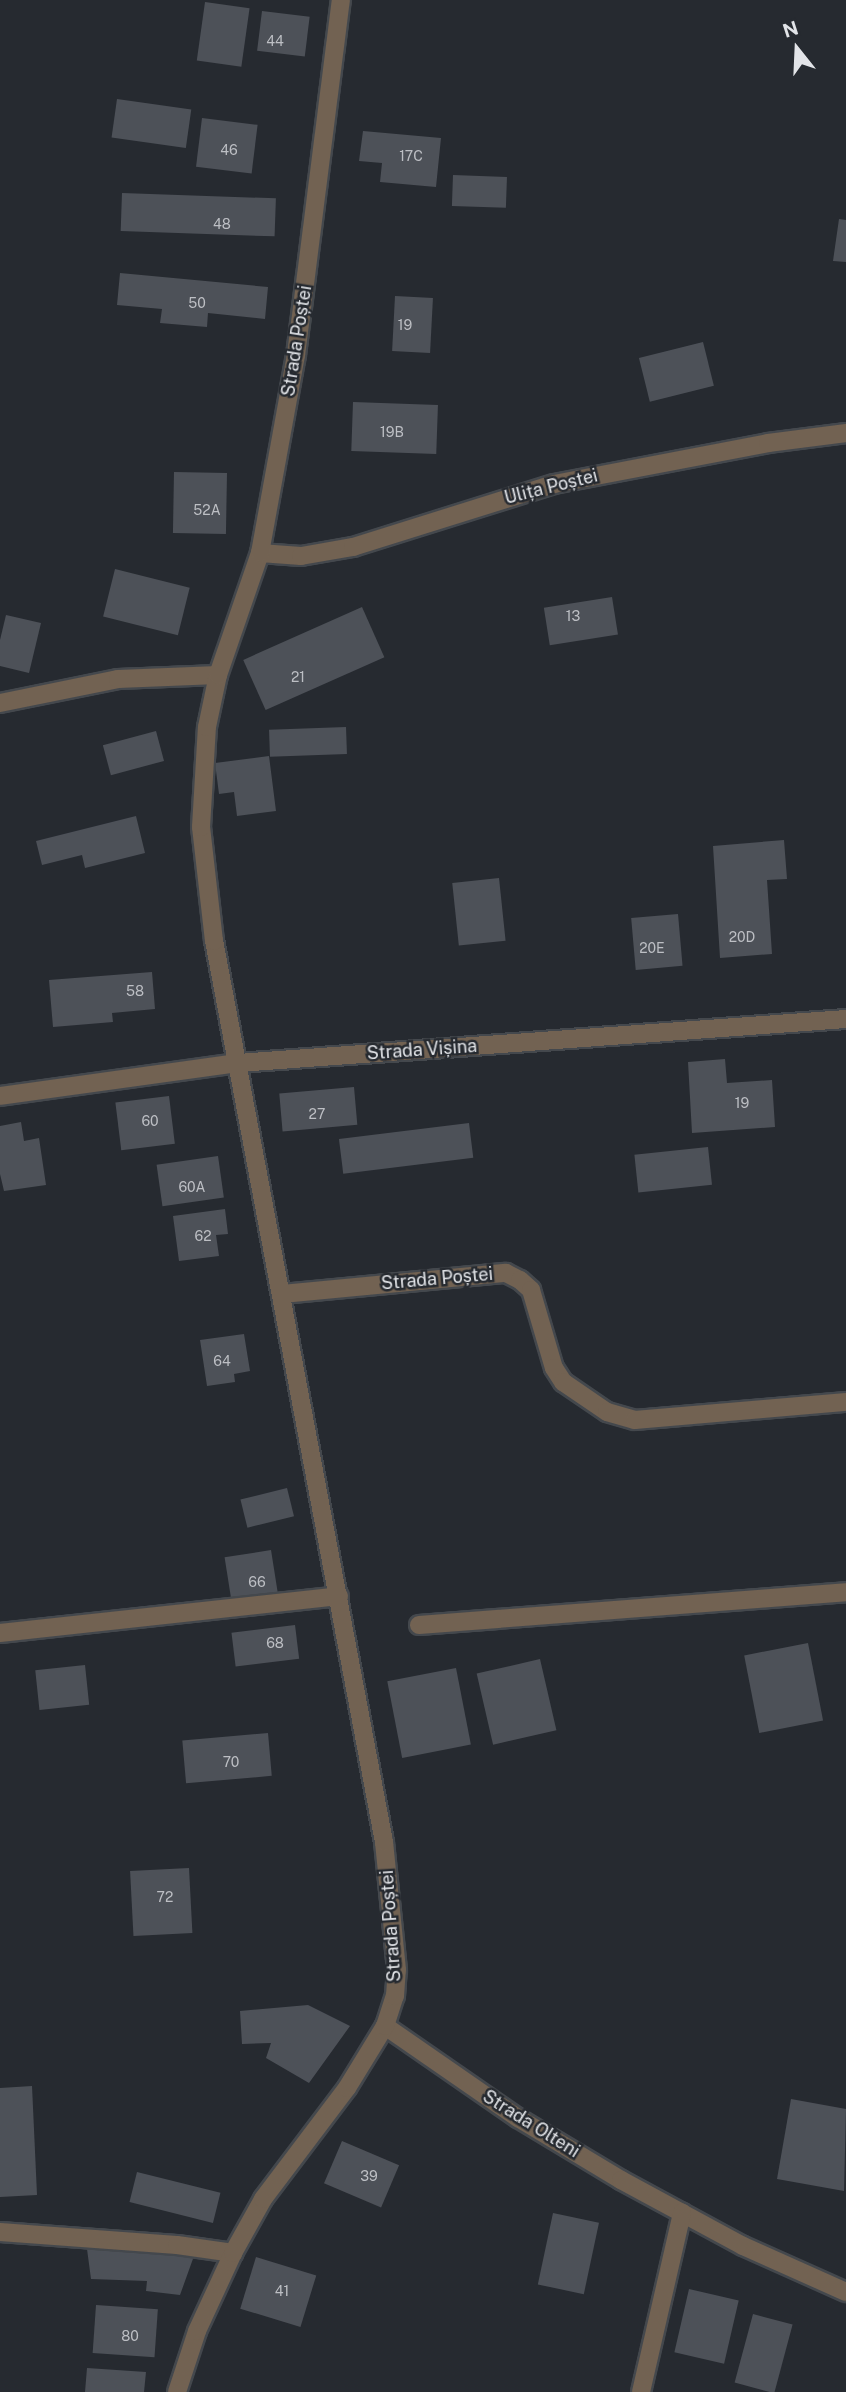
<!DOCTYPE html>
<meta charset="utf-8">
<style>
body{margin:0}
#map{position:relative;width:846px;height:2392px;overflow:hidden;background:#262a30;font-family:"Public Sans",sans-serif}
div>[style]{position:absolute}
.building>*{inset:0;background:#4d5158;transform-origin:0 0}
.roads{filter:drop-shadow(2px 0 #44484d) drop-shadow(-2px 0 #44484d) drop-shadow(0 2px #44484d) drop-shadow(0 -2px #44484d)}
.minor>*{height:18px;margin:-9px;padding:0 9px;transform-origin:9px;border-radius:9px;background:#726252}
span{translate:-50% -50%;white-space:nowrap;text-align:center;line-height:1.15;-webkit-text-stroke:5px #262a30;paint-order:stroke}
.number-label{font-size:14px;color:#bdbfc4}
.number-label span{-webkit-text-stroke-width:0}
.street-label{font-size:18px;color:#e2e4e8}
.north{position:absolute;left:762px;top:14px;width:70px;height:70px;-webkit-text-stroke:5px #262a30;paint-order:stroke;rotate:342deg;font-size:19px;font-weight:700;line-height:28px;text-align:center;color:#e2e4e8}
.north::after{content:'';display:block;margin:auto;width:24px;height:32px;background:#e2e4e8;clip-path:polygon(50% 0,100% 100%,50% 72%,0 100%)}
</style>
<div id="map">
<div class="building">
<i style="left:205px;top:2px;width:45px;height:59px;rotate:8deg"></i>
<i style="left:262px;top:11px;width:48px;height:40px;rotate:7deg"></i>
<i style="left:117px;top:99px;width:75px;height:39px;rotate:8deg"></i>
<i style="left:202px;top:118px;width:56px;height:49px;rotate:7deg"></i>
<i style="clip-path:polygon(363px 131px,441px 138px,436px 187px,380px 182px,382px 163px,359px 161px)"></i>
<i style="left:453px;top:175px;width:54px;height:31px;rotate:2deg"></i>
<i style="left:122px;top:193px;width:154px;height:38px;rotate:2deg"></i>
<i style="clip-path:polygon(839px 219px,846px 220px,846px 262px,833px 261px)"></i>
<i style="clip-path:polygon(120px 273px,268px 287px,265px 319px,208px 313px,207px 327px,160px 323px,162px 309px,117px 305px)"></i>
<i style="left:395px;top:296px;width:38px;height:55px;rotate:3deg"></i>
<i style="left:703px;top:342px;width:45px;height:66px;rotate:76deg"></i>
<i style="left:353px;top:402px;width:85px;height:49px;rotate:2deg"></i>
<i style="left:174px;top:472px;width:53px;height:61px;rotate:1deg"></i>
<i style="left:115px;top:569px;width:77px;height:49px;rotate:14deg"></i>
<i style="left:612px;top:597px;width:38px;height:69px;rotate:81deg"></i>
<i style="left:362px;top:607px;width:55px;height:130px;rotate:66deg"></i>
<i style="clip-path:polygon(6px 615px,41px 623px,29px 673px,0 666px,0 640px)"></i>
<i style="left:346px;top:727px;width:27px;height:77px;rotate:88deg"></i>
<i style="left:156px;top:731px;width:31px;height:55px;rotate:75deg"></i>
<i style="clip-path:polygon(269px 756px,276px 811px,237px 816px,234px 792px,219px 794px,215px 763px)"></i>
<i style="clip-path:polygon(136px 816px,145px 853px,85px 868px,82px 855px,42px 865px,36px 841px)"></i>
<i style="clip-path:polygon(784px 840px,787px 879px,767px 880px,772px 954px,720px 958px,713px 846px)"></i>
<i style="left:499px;top:878px;width:63px;height:47px;rotate:84deg"></i>
<i style="left:678px;top:914px;width:52px;height:47px;rotate:85deg"></i>
<i style="clip-path:polygon(152px 972px,155px 1009px,112px 1013px,113px 1022px,53px 1027px,49px 980px)"></i>
<i style="clip-path:polygon(725px 1059px,727px 1083px,772px 1080px,775px 1127px,692px 1133px,688px 1062px)"></i>
<i style="left:354px;top:1087px;width:38px;height:75px;rotate:85deg"></i>
<i style="left:169px;top:1096px;width:48px;height:54px;rotate:83deg"></i>
<i style="clip-path:polygon(21px 1122px,24px 1141px,39px 1138px,46px 1185px,4px 1191px,0 1174px,0 1126px)"></i>
<i style="left:469px;top:1123px;width:35px;height:131px;rotate:83deg"></i>
<i style="left:708px;top:1147px;width:38px;height:74px;rotate:84deg"></i>
<i style="left:218px;top:1156px;width:42px;height:62px;rotate:82deg"></i>
<i style="clip-path:polygon(225px 1209px,228px 1234px,216px 1235px,219px 1256px,179px 1261px,173px 1216px)"></i>
<i style="clip-path:polygon(244px 1334px,250px 1371px,234px 1374px,235px 1382px,207px 1386px,200px 1340px)"></i>
<i style="left:287px;top:1488px;width:29px;height:48px;rotate:76deg"></i>
<i style="left:271px;top:1550px;width:49px;height:47px;rotate:81deg"></i>
<i style="left:295px;top:1625px;width:34px;height:64px;rotate:83deg"></i>
<i style="left:808px;top:1643px;width:79px;height:65px;rotate:79deg"></i>
<i style="left:540px;top:1659px;width:73px;height:65px;rotate:77deg"></i>
<i style="left:85px;top:1665px;width:40px;height:50px;rotate:84deg"></i>
<i style="left:456px;top:1668px;width:78px;height:70px;rotate:79deg"></i>
<i style="left:268px;top:1733px;width:43px;height:86px;rotate:85deg"></i>
<i style="left:189px;top:1868px;width:65px;height:59px;rotate:87deg"></i>
<i style="clip-path:polygon(308px 2005px,350px 2026px,309px 2083px,266px 2058px,271px 2043px,242px 2044px,240px 2011px)"></i>
<i style="clip-path:polygon(32px 2086px,37px 2195px,0 2197px,0 2088px)"></i>
<i style="clip-path:polygon(791px 2099px,846px 2109px,844px 2191px,777px 2179px)"></i>
<i style="left:342px;top:2141px;width:62px;height:46px;rotate:23deg"></i>
<i style="left:137px;top:2172px;width:86px;height:31px;rotate:14deg"></i>
<i style="left:553px;top:2213px;width:47px;height:73px;rotate:12deg"></i>
<i style="clip-path:polygon(87px 2249px,194px 2256px,180px 2295px,146px 2291px,147px 2281px,91px 2279px)"></i>
<i style="left:256px;top:2257px;width:63px;height:54px;rotate:17deg"></i>
<i style="left:689px;top:2289px;width:51px;height:65px;rotate:13deg"></i>
<i style="left:96px;top:2305px;width:62px;height:48px;rotate:4deg"></i>
<i style="left:753px;top:2314px;width:41px;height:71px;rotate:15deg"></i>
<i style="clip-path:polygon(87px 2368px,146px 2372px,144px 2392px,85px 2392px)"></i>
</div>
<div class="roads">
<div class="minor">
<i style="left:260px;top:553px;width:41px;rotate:4.2deg"></i>
<i style="left:301px;top:556px;width:53px;rotate:-9.8deg"></i>
<i style="left:353px;top:547px;width:211px;rotate:-17.4deg"></i>
<i style="left:554px;top:484px;width:218px;rotate:-10.8deg"></i>
<i style="left:768px;top:443px;width:79px;rotate:-7.3deg"></i>
<i style="left:0;top:703px;width:120px;rotate:-11.5deg"></i>
<i style="left:118px;top:679px;width:100px;rotate:-2.3deg"></i>
<i style="left:0;top:1096px;width:240px;rotate:-7.9deg"></i>
<i style="left:238px;top:1063px;width:610px;rotate:-4.14deg"></i>
<i style="left:282px;top:1294px;width:225px;rotate:-5.4deg"></i>
<i style="left:506px;top:1273px;width:16px;rotate:27deg"></i>
<i style="left:520px;top:1280px;width:15px;rotate:42deg"></i>
<i style="left:531px;top:1290px;width:81px;rotate:73.6deg"></i>
<i style="left:554px;top:1368px;width:17px;rotate:57deg"></i>
<i style="left:563px;top:1382px;width:53px;rotate:34.3deg"></i>
<i style="left:607px;top:1412px;width:29px;rotate:16deg"></i>
<i style="left:635px;top:1420px;width:212px;rotate:-4.9deg"></i>
<i style="left:419px;top:1625px;width:428px;rotate:-4.4deg"></i>
<i style="left:0;top:1633px;width:341px;rotate:-6.2deg"></i>
<i style="left:385px;top:2026px;width:162px;rotate:34.7deg"></i>
<i style="left:518px;top:2118px;width:120px;rotate:31deg"></i>
<i style="left:621px;top:2180px;width:139px;rotate:28.4deg"></i>
<i style="left:743px;top:2246px;width:113px;rotate:24.1deg"></i>
<i style="left:0;top:2232px;width:177px;rotate:4.2deg"></i>
<i style="left:177px;top:2245px;width:57px;rotate:8.1deg"></i>
<i style="left:177px;top:2392px;width:64px;rotate:-71.8deg"></i>
<i style="left:197px;top:2331px;width:86px;rotate:-65.2deg"></i>
<i style="left:233px;top:2253px;width:62px;rotate:-60.9deg"></i>
<i style="left:263px;top:2199px;width:139px;rotate:-52.9deg"></i>
<i style="left:347px;top:2088px;width:73px;rotate:-58.5deg"></i>
<i style="left:385px;top:2026px;width:32px;rotate:-72deg"></i>
<i style="left:395px;top:1996px;width:26px;rotate:-86deg"></i>
<i style="left:397px;top:1970px;width:129px;rotate:-95.8deg"></i>
<i style="left:384px;top:1842px;width:917px;rotate:-100.68deg"></i>
<i style="left:214px;top:941px;width:115px;rotate:-96.5deg"></i>
<i style="left:201px;top:827px;width:100px;rotate:-86.6deg"></i>
<i style="left:207px;top:727px;width:53px;rotate:-78.1deg"></i>
<i style="left:218px;top:675px;width:129px;rotate:-71deg"></i>
<i style="left:260px;top:553px;width:201px;rotate:-79.7deg"></i>
<i style="left:296px;top:355px;width:358px;rotate:-82.8deg"></i>
<i style="left:641px;top:2392px;width:184px;rotate:-77.1deg"></i>
</div>
</div>
<div class="number-label">
<span style="left:275px;top:41px">44</span>
<span style="left:229px;top:150px">46</span>
<span style="left:411px;top:156px">17C</span>
<span style="left:222px;top:224px">48</span>
<span style="left:197px;top:303px">50</span>
<span style="left:405px;top:325px">19</span>
<span style="left:392px;top:432px">19B</span>
<span style="left:207px;top:510px">52A</span>
<span style="left:573px;top:616px">13</span>
<span style="left:298px;top:677px">21</span>
<span style="left:742px;top:937px">20D</span>
<span style="left:652px;top:948px">20E</span>
<span style="left:135px;top:991px">58</span>
<span style="left:742px;top:1103px">19</span>
<span style="left:317px;top:1114px">27</span>
<span style="left:150px;top:1121px">60</span>
<span style="left:192px;top:1187px">60A</span>
<span style="left:203px;top:1236px">62</span>
<span style="left:222px;top:1361px">64</span>
<span style="left:257px;top:1582px">66</span>
<span style="left:275px;top:1643px">68</span>
<span style="left:231px;top:1762px">70</span>
<span style="left:165px;top:1897px">72</span>
<span style="left:369px;top:2176px">39</span>
<span style="left:282px;top:2291px">41</span>
<span style="left:130px;top:2336px">80</span>
</div>
<div class="street-label">
<span style="left:297px;top:341px;rotate:-81deg">Strada Poștei</span>
<span style="left:551px;top:487px;rotate:-14deg">Ulița Poștei</span>
<span style="left:422px;top:1050px;rotate:-4deg">Strada Vișina</span>
<span style="left:437px;top:1279px;rotate:-5deg">Strada Poștei</span>
<span style="left:391px;top:1926px;rotate:-94deg">Strada Poștei</span>
<span style="left:531px;top:2124px;rotate:32deg">Strada Olteni</span>
</div>
<div class="north">N</div>
</div>
